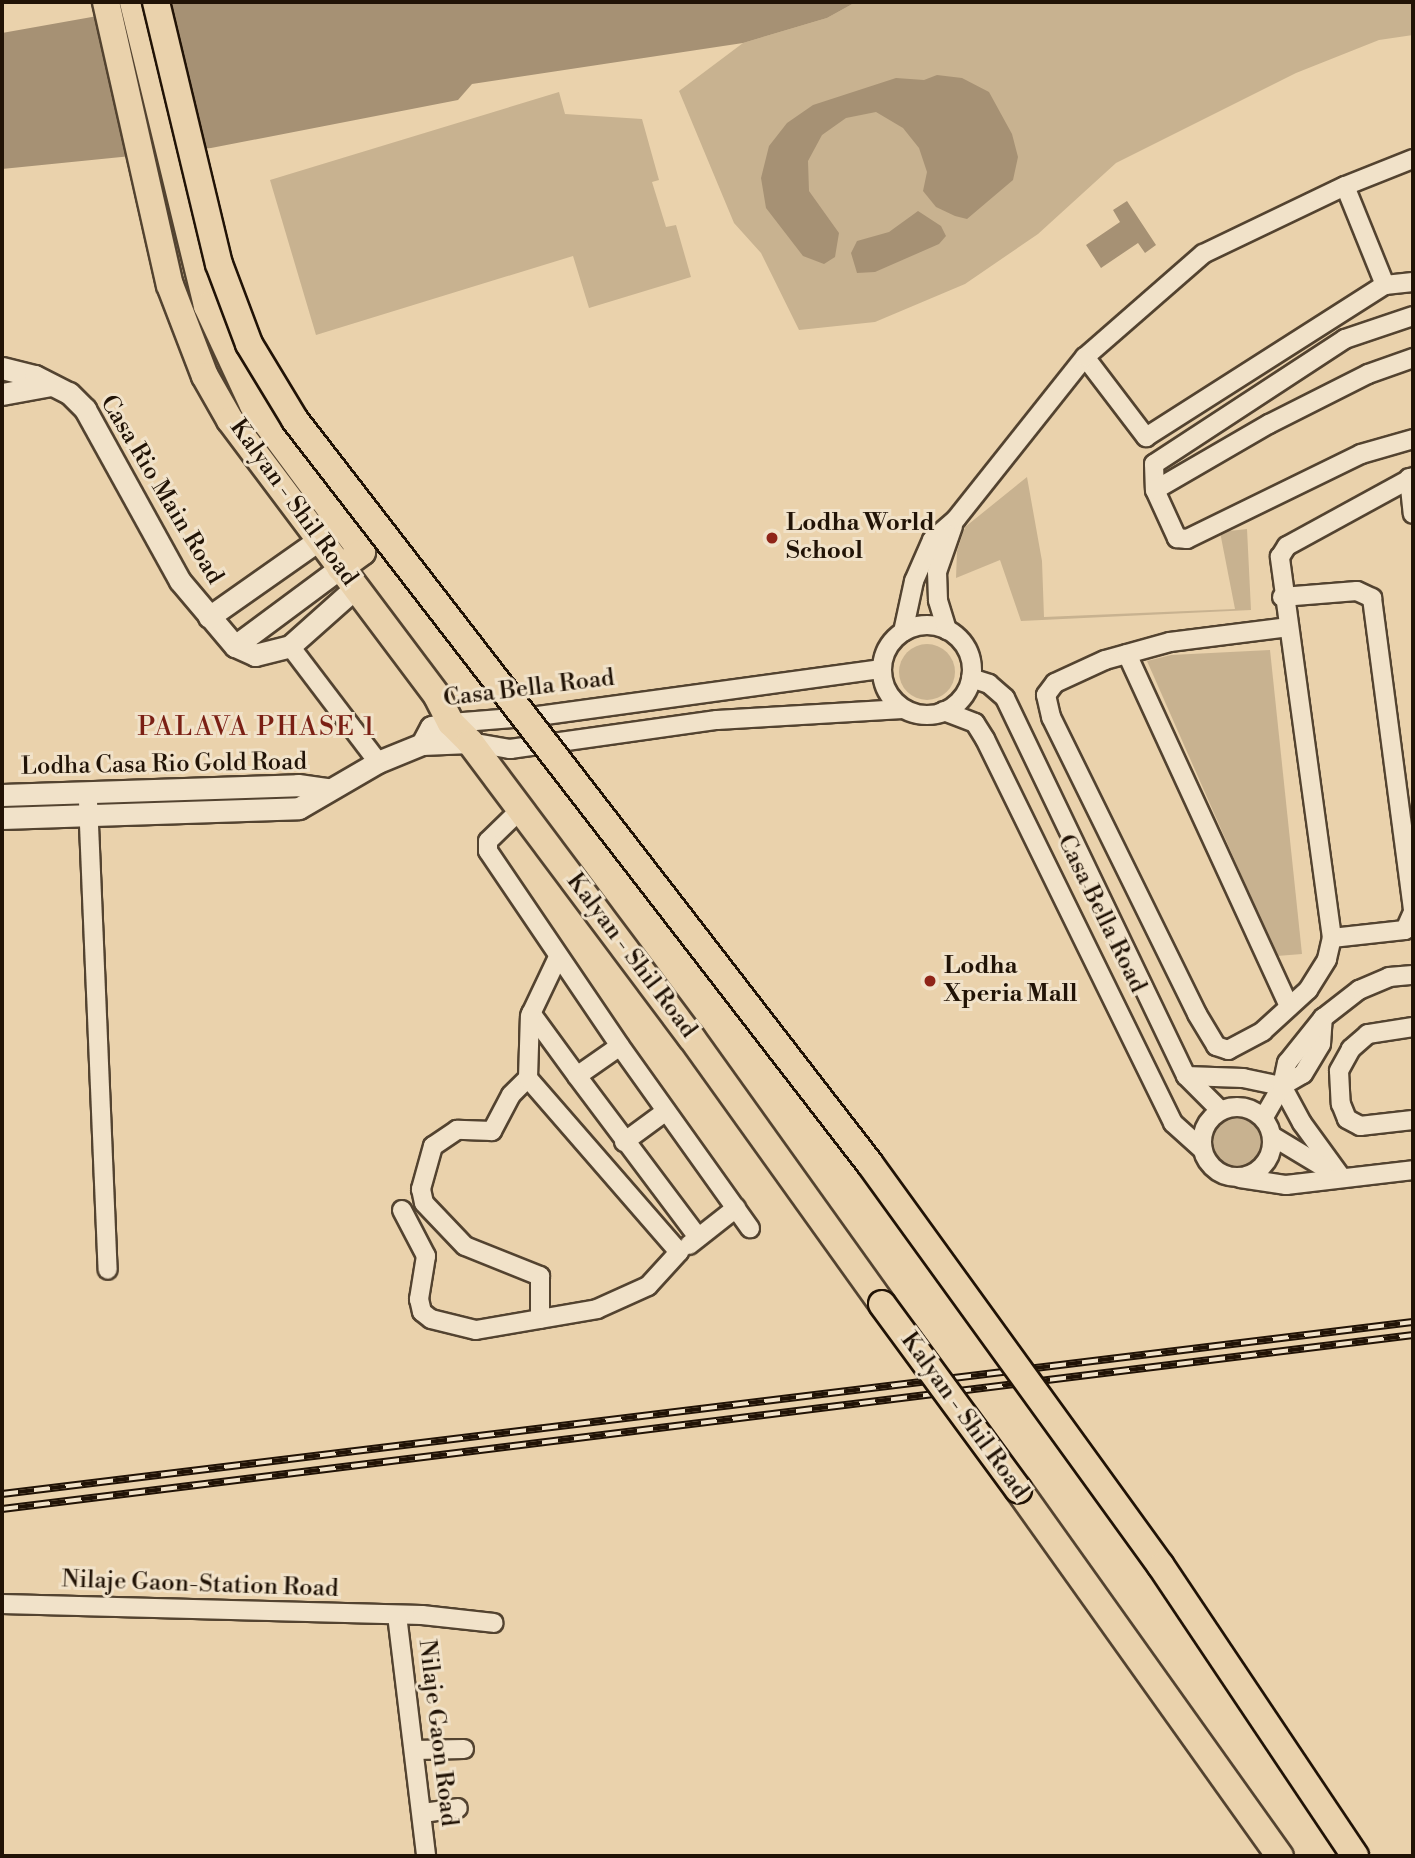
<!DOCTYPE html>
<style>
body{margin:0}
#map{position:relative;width:1415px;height:1858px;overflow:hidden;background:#ead2ac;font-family:"Libre Bodoni",serif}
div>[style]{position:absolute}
.green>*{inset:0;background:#c8b290}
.round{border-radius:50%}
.water>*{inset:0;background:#a69174}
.roads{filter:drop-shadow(2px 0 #534330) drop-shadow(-2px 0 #534330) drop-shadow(0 2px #534330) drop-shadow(0 -2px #534330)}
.minor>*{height:18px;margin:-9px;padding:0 9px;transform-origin:9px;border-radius:9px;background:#f1e2c9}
.minor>.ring{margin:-9px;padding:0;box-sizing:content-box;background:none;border:18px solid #f1e2c9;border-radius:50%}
.tertiary>*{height:21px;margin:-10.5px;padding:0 10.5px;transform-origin:10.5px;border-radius:10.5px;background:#f1e2c9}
.primary>*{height:26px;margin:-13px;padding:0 13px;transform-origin:13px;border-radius:13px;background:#ead2ac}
.rail>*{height:8px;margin-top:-4px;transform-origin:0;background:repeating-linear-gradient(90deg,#f1e2c9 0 16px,#211306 0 32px);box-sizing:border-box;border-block:2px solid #211306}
.bridges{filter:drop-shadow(2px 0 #211306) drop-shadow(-2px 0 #211306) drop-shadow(0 2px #211306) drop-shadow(0 -2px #211306)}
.primary-bridge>*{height:26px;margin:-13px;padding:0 13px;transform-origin:13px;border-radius:13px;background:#ead2ac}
.dots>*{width:19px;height:19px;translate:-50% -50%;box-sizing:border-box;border:4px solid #f1e2c9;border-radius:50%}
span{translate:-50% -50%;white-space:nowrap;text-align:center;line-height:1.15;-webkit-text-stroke:6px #f1e2c9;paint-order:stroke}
.street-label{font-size:24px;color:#211306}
.poi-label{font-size:24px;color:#211306;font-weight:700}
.left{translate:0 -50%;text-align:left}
.neighbourhood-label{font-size:26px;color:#7a1f14;letter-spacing:2px}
.frame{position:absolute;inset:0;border:4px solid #211306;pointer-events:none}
</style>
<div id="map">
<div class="green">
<i style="clip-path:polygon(856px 2px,1413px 2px,1413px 35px,1379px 40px,1296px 73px,1116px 163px,1038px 234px,965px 284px,875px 322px,799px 330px,761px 253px,734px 223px,679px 91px,743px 43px,827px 18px)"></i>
<i style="clip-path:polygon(559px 92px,565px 114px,642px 119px,659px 180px,652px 182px,666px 227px,676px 225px,691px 277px,589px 308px,573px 256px,316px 335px,270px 180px)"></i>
<i style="clip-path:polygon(1027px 477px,1042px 561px,1044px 617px,1235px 609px,1220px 532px,1247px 529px,1251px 610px,1021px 621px,1000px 560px,956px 578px,957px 551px,965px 527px)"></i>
<i class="round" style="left:899px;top:644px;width:56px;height:56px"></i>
<i style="clip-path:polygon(1270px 650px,1302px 954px,1277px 956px,1147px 661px,1171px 655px)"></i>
<i class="round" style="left:1210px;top:1118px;width:52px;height:52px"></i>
</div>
<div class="water">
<i style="clip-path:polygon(176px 2px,856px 2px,827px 18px,743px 43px,472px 84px,458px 100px,211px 148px,2px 169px,2px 33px)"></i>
<i style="clip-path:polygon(937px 75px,962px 78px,989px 92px,1012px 134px,1018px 157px,1013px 180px,967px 219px,955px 216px,936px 207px,923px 191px,927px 172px,919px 148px,903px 128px,876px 112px,846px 118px,822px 135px,808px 161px,809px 191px,839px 233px,835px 257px,824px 264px,803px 256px,766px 208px,761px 178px,769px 146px,787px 123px,813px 105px,896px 78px,924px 80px)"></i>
<i style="clip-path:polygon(1127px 201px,1156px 245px,1145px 253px,1138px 243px,1101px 268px,1086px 245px,1120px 222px,1113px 210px)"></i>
<i style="clip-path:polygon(918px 211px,941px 226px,946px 236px,939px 244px,875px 272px,857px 273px,851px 253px,857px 241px,889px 232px)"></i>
</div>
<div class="roads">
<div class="minor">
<i style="left:1345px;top:186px;width:107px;rotate:68deg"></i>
<i style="left:1413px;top:316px;width:72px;rotate:161.3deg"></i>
<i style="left:1345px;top:339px;width:228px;rotate:146.8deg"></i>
<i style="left:1154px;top:464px;width:26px;rotate:88deg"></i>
<i style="left:1155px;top:490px;width:53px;rotate:65.4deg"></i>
<i style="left:1177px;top:538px;width:10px;rotate:6deg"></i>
<i style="left:1187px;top:539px;width:194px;rotate:-26deg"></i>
<i style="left:1361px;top:454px;width:54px;rotate:-16.1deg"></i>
<i style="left:1085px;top:357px;width:101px;rotate:52.7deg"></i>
<i style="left:1146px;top:437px;width:283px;rotate:-32.5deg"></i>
<i style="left:1385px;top:285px;width:28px;rotate:-6deg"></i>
<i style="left:1409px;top:478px;width:36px;rotate:84deg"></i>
<i style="left:1155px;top:490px;width:132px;rotate:-30.1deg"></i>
<i style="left:1269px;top:424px;width:111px;rotate:-26.8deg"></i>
<i style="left:1368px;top:374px;width:48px;rotate:-19.6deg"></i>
<i style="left:1282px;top:597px;width:75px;rotate:-4.6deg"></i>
<i style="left:1357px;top:591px;width:17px;rotate:25deg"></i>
<i style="left:1372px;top:598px;width:316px;rotate:82.5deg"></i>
<i class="ring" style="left:882px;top:625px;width:72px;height:72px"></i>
<i style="left:1289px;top:627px;width:120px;rotate:172.8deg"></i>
<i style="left:1170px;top:642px;width:67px;rotate:164.5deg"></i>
<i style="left:1105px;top:660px;width:55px;rotate:155.3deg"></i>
<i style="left:1055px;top:683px;width:15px;rotate:127deg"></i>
<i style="left:1046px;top:695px;width:23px;rotate:77deg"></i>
<i style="left:1051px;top:717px;width:331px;rotate:63.8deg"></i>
<i style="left:1197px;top:1014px;width:37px;rotate:59deg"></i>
<i style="left:1216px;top:1046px;width:13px;rotate:18deg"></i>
<i style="left:1228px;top:1050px;width:40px;rotate:-28deg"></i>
<i style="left:1263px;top:1031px;width:61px;rotate:-42.3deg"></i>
<i style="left:1308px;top:990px;width:36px;rotate:-58deg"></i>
<i style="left:1327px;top:959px;width:22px;rotate:-77deg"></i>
<i style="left:1332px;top:938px;width:385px;rotate:-97.8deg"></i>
<i style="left:1280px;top:557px;width:13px;rotate:-58deg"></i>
<i style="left:1287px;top:546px;width:144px;rotate:-28.7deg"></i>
<i style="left:947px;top:630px;width:31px;rotate:-107deg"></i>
<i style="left:938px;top:600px;width:28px;rotate:-92deg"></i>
<i style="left:937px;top:572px;width:49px;rotate:-70.8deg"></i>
<i style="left:903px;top:632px;width:52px;rotate:-77.8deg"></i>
<i style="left:914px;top:581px;width:45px;rotate:-66.3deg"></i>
<i style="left:932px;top:540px;width:32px;rotate:-41deg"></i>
<i style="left:956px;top:519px;width:207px;rotate:-51.5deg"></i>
<i style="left:1085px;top:357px;width:157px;rotate:-41.1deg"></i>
<i style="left:1203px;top:254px;width:157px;rotate:-25.6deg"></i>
<i style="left:1345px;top:186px;width:73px;rotate:-21.7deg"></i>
<i style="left:290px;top:646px;width:146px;rotate:52.8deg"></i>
<i style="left:1127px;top:654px;width:388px;rotate:65.3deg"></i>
<i style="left:971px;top:678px;width:19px;rotate:18deg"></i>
<i style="left:989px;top:684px;width:21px;rotate:41deg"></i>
<i style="left:1005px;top:698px;width:419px;rotate:64.4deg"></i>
<i style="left:1186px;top:1076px;width:49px;rotate:45deg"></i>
<i style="left:944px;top:711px;width:33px;rotate:21deg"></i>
<i style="left:975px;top:723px;width:19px;rotate:58deg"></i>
<i style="left:985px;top:739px;width:428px;rotate:63.9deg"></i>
<i style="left:1173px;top:1123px;width:40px;rotate:42deg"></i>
<i style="left:451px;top:723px;width:87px;rotate:-4.6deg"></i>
<i style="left:538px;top:716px;width:347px;rotate:-7.8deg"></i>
<i style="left:470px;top:742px;width:41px;rotate:9.9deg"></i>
<i style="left:510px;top:749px;width:209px;rotate:-8deg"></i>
<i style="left:717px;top:720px;width:186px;rotate:-3.4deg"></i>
<i style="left:88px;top:801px;width:469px;rotate:87.6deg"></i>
<i style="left:519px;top:811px;width:43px;rotate:135.9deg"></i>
<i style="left:488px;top:841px;width:10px;rotate:90deg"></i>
<i style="left:488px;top:851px;width:235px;rotate:55.9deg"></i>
<i style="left:620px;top:1046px;width:224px;rotate:54.5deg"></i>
<i style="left:1332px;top:938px;width:73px;rotate:-6.3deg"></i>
<i style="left:1405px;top:930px;width:20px;rotate:-66deg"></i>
<i style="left:531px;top:1013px;width:78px;rotate:53.9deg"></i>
<i style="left:577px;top:1076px;width:52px;rotate:-34.9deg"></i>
<i style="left:1413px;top:1027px;width:46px;rotate:171.2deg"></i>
<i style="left:1368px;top:1034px;width:23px;rotate:139deg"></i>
<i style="left:1351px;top:1049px;width:25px;rotate:119deg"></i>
<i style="left:1339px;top:1071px;width:33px;rotate:87deg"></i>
<i style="left:1341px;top:1104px;width:16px;rotate:68deg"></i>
<i style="left:1347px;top:1119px;width:15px;rotate:28deg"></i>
<i style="left:1360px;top:1126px;width:53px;rotate:-6.5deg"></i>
<i style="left:577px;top:1076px;width:201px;rotate:53.1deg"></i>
<i style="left:1186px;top:1076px;width:57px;rotate:2deg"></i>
<i style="left:1243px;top:1078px;width:40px;rotate:12deg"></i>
<i style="left:1282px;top:1086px;width:24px;rotate:-30deg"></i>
<i style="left:1303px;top:1074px;width:35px;rotate:-59deg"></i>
<i style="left:1321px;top:1044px;width:26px;rotate:-86deg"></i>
<i style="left:528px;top:1078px;width:24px;rotate:135deg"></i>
<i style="left:511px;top:1095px;width:41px;rotate:117.8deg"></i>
<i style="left:492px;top:1131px;width:35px;rotate:-178deg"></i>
<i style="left:457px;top:1130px;width:29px;rotate:146deg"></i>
<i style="left:433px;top:1146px;width:45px;rotate:105.6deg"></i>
<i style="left:421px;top:1189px;width:14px;rotate:78deg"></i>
<i style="left:424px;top:1203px;width:59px;rotate:46.4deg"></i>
<i style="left:465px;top:1246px;width:81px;rotate:21.8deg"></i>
<i style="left:540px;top:1276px;width:43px;rotate:90deg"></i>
<i style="left:528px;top:1078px;width:62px;rotate:-88.2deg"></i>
<i style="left:530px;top:1016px;width:65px;rotate:-64.6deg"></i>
<i style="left:1282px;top:1086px;width:42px;rotate:61.6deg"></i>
<i style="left:1302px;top:1123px;width:68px;rotate:54deg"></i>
<i class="ring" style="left:1202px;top:1107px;width:52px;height:52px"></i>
<i style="left:1264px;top:1117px;width:36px;rotate:-60deg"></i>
<i style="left:1282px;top:1086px;width:24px;rotate:-78deg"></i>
<i style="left:1287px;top:1063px;width:58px;rotate:-51.3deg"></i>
<i style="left:1323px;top:1018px;width:46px;rotate:-37.9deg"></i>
<i style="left:1359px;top:990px;width:33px;rotate:-23deg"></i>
<i style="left:1389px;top:977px;width:24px;rotate:-5deg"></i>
<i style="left:1272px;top:1136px;width:74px;rotate:31.1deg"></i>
<i style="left:624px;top:1142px;width:52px;rotate:-36.4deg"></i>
<i style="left:1240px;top:1178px;width:47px;rotate:8.7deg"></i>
<i style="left:1286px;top:1185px;width:128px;rotate:-6.7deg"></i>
<i style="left:402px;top:1210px;width:52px;rotate:62.4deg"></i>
<i style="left:426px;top:1256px;width:44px;rotate:99.2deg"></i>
<i style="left:419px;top:1299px;width:13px;rotate:77deg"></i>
<i style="left:422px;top:1312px;width:11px;rotate:38deg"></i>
<i style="left:431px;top:1319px;width:46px;rotate:13.7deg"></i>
<i style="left:476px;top:1330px;width:123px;rotate:-9.8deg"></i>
<i style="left:597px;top:1309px;width:56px;rotate:-24.3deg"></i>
<i style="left:648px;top:1286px;width:46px;rotate:-47.6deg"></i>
<i style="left:679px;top:1252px;width:230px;rotate:-131deg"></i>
<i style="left:689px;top:1245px;width:60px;rotate:-38.2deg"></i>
<i style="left:2px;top:1604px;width:420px;rotate:1.5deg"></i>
<i style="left:422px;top:1615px;width:72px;rotate:6.3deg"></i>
<i style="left:397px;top:1615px;width:243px;rotate:83.1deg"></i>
<i style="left:414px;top:1750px;width:50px;rotate:-1.1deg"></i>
<i style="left:423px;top:1813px;width:35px;rotate:-8deg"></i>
</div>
<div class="tertiary">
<i style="left:2px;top:368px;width:34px;rotate:14deg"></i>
<i style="left:35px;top:376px;width:38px;rotate:27deg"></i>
<i style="left:69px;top:393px;width:23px;rotate:45deg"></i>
<i style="left:85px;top:409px;width:196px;rotate:61.1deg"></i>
<i style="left:180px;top:581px;width:85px;rotate:49.8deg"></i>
<i style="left:235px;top:646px;width:22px;rotate:24deg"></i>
<i style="left:255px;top:655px;width:36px;rotate:-14deg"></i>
<i style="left:290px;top:646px;width:87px;rotate:-41.7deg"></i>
<i style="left:2px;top:394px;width:50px;rotate:-10.4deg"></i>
<i style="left:209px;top:617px;width:151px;rotate:-35.1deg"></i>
<i style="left:235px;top:646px;width:131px;rotate:-36.6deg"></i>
<i style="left:422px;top:744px;width:19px;rotate:-62deg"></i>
<i style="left:431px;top:727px;width:20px;rotate:-11deg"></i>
<i style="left:2px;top:795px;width:296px;rotate:-1.9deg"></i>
<i style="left:298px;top:785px;width:30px;rotate:8deg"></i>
<i style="left:2px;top:818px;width:297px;rotate:-1.9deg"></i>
<i style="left:299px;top:808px;width:91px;rotate:-30.2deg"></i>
<i style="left:378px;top:762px;width:48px;rotate:-22.2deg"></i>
<i style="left:422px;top:744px;width:48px;rotate:-2.4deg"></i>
</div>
<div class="primary">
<i style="left:106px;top:2px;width:290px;rotate:77.3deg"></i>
<i style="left:170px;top:285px;width:97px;rotate:69deg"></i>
<i style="left:205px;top:376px;width:51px;rotate:60.4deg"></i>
<i style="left:230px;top:420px;width:345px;rotate:53.1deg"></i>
<i style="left:437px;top:696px;width:30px;rotate:63deg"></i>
<i style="left:451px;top:723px;width:27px;rotate:45deg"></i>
<i style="left:470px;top:742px;width:369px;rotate:53.2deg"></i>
<i style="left:691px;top:1037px;width:328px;rotate:54.4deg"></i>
<i style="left:133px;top:2px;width:313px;rotate:76.3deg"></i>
<i style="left:207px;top:306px;width:109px;rotate:65.1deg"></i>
<i style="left:253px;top:405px;width:183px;rotate:53.4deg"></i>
<i style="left:362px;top:552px;width:27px;rotate:144deg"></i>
<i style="left:1018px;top:1489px;width:451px;rotate:54.5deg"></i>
</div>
</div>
<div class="rail">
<i style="left:2px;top:1494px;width:1421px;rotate:-6.95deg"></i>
<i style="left:2px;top:1509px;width:1422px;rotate:-7.03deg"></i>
</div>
<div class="bridges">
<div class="primary-bridge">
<i style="left:156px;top:2px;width:269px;rotate:76.5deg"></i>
<i style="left:219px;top:264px;width:85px;rotate:69.4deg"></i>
<i style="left:249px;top:344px;width:89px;rotate:58.8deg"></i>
<i style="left:295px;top:420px;width:940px;rotate:52.3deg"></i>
<i style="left:870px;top:1164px;width:496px;rotate:54.1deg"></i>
<i style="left:1161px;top:1566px;width:349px;rotate:56.2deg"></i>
<i style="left:882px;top:1304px;width:230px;rotate:53.7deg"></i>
</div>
</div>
<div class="dots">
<i style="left:772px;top:538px;background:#8f2418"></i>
<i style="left:930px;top:981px;background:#8f2418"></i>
</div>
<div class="street-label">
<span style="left:161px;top:490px;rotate:59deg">Casa Rio Main Road</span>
<span style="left:293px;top:503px;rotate:54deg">Kalyan - Shil Road</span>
<span style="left:529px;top:689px;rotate:-7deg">Casa Bella Road</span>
<span style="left:164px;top:765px;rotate:-1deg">Lodha Casa Rio Gold Road</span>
<span style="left:1101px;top:914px;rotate:64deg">Casa Bella Road</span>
<span style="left:631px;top:956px;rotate:53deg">Kalyan - Shil Road</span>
<span style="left:964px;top:1416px;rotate:54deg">Kalyan - Shil Road</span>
<span style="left:200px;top:1585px;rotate:2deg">Nilaje Gaon-Station Road</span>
<span style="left:437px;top:1733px;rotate:83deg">Nilaje Gaon Road</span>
</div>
<div class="poi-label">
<span class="left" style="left:786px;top:538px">Lodha World<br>School</span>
<span class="left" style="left:944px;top:981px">Lodha<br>Xperia Mall</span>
</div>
<div class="neighbourhood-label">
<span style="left:257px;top:728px">PALAVA PHASE 1</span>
</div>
<div class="frame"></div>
</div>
